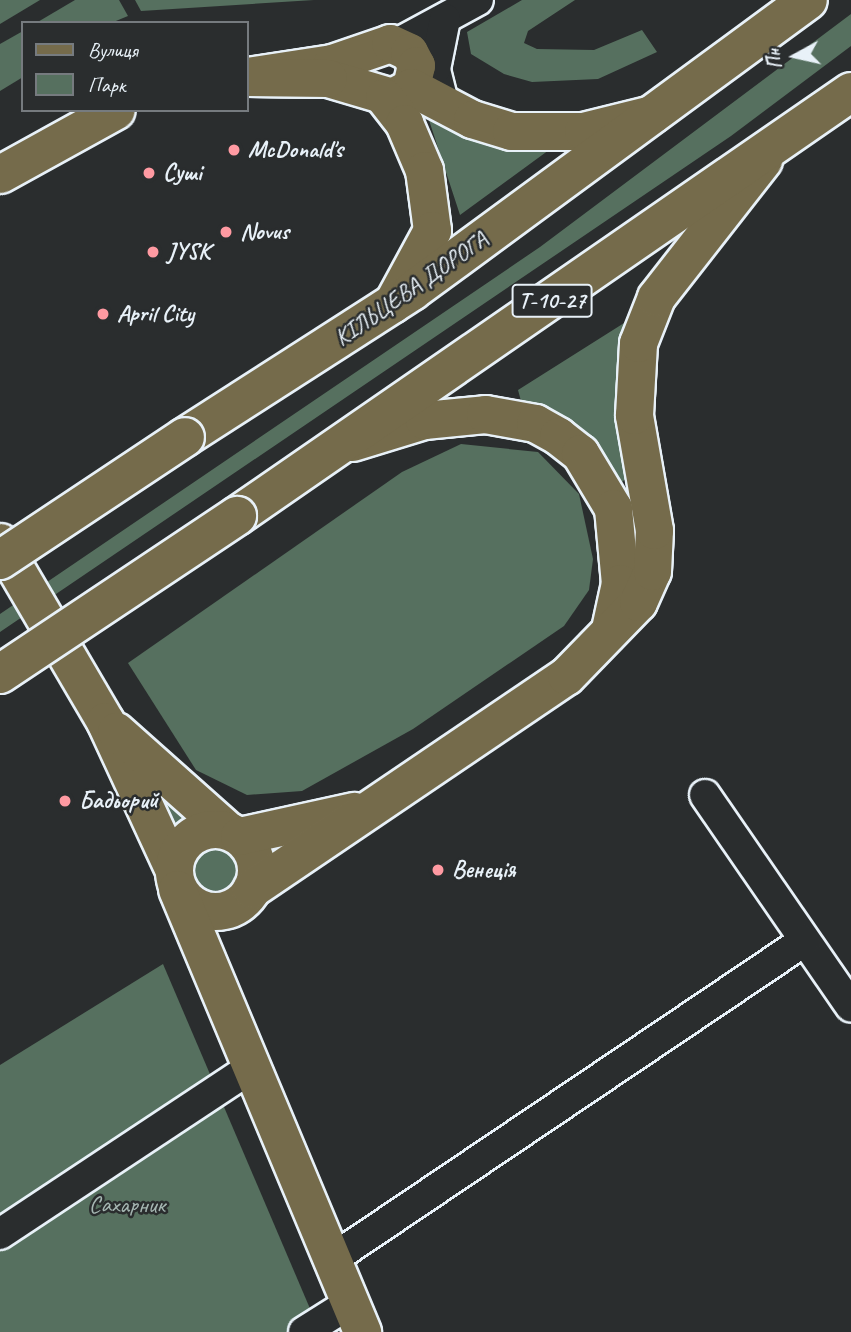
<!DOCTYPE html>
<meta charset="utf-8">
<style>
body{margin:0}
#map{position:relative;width:851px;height:1332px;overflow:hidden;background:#2a2d2e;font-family:Caveat,sans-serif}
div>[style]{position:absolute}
.green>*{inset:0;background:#56705f}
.round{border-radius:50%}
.roads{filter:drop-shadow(2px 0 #e8f1f8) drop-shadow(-2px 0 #e8f1f8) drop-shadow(0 2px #e8f1f8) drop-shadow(0 -2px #e8f1f8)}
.minor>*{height:30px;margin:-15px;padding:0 15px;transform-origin:15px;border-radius:15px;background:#2a2d2e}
.major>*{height:37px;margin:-18.5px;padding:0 18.5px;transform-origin:18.5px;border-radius:18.5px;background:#756b4b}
.major>.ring{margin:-18.5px;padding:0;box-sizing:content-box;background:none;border:37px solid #756b4b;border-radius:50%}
.highway>*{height:38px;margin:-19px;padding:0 19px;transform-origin:19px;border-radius:19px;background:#756b4b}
.bridges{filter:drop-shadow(2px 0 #e8f1f8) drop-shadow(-2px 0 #e8f1f8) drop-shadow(0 2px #e8f1f8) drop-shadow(0 -2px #e8f1f8)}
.highway-bridge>*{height:38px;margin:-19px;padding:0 19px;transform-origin:19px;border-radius:19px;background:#756b4b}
.dots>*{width:19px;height:19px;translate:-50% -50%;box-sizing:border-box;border:4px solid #2a2d2e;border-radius:50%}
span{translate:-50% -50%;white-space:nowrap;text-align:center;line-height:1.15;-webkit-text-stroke:5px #2a2d2e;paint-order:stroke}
.shield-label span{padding:2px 5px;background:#2a2d2e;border:2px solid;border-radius:5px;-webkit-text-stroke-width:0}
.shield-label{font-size:23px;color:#e8f1f8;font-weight:700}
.poi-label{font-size:24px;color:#e8f1f8;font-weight:700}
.left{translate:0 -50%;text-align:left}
.street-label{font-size:24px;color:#e8f1f8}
.park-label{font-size:24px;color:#a6b7b3}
.legend{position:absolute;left:21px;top:21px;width:228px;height:91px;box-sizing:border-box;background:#2a2d2e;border:2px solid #767b7f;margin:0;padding:9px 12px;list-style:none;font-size:21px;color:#e8f1f8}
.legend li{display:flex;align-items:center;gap:14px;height:35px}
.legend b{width:35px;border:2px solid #767b7f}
.north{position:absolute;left:760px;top:21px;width:70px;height:70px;-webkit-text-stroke:5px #2a2d2e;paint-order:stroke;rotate:262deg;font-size:19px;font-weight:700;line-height:28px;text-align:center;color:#e8f1f8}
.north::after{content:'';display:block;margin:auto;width:24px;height:32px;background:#e8f1f8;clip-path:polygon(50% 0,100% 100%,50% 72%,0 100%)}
</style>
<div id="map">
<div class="green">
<i style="clip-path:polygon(0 0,40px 0,0 24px)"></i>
<i style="clip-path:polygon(75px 0,119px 0,128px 16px,111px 23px,36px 23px)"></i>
<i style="clip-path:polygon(135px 0,314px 0,141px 11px)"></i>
<i style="clip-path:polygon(522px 0,575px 0,528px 31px,524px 43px,537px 49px,594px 50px,642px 30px,657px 52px,598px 79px,532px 82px,504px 74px,471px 54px,467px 32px)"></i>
<i style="clip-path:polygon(851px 14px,851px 46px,731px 136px,0 632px,0 614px,540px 247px)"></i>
<i style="clip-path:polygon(23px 31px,23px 77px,0 91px,0 44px)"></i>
<i style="clip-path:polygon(426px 111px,524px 145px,549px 150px,460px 215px)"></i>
<i style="clip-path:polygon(632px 318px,616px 371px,629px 476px,622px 482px,586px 433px,564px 416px,521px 401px,518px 390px)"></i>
<i style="clip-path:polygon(461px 444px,538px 452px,579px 494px,593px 559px,589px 590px,564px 626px,413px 729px,302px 791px,247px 795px,196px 770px,128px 663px,402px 472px)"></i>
<i style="clip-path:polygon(152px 779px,194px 812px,178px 830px)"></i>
<i class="round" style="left:191px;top:845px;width:46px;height:46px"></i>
<i style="clip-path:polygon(163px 964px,320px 1332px,0 1332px,0 1065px)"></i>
</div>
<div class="roads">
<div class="minor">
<i style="left:397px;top:44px;width:92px;rotate:-28.5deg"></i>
<i style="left:444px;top:106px;width:38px;rotate:-104deg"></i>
<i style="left:435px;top:69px;width:51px;rotate:-78.7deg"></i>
<i style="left:705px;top:795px;width:257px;rotate:55.4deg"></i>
<i style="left:0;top:1234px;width:301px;rotate:-33.5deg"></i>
<i style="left:331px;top:1260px;width:571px;rotate:-34deg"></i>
<i style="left:304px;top:1332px;width:54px;rotate:-32.2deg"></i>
</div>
<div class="major">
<i style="left:247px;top:76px;width:86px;rotate:-8.7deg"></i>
<i style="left:332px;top:63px;width:61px;rotate:-19deg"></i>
<i style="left:390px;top:43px;width:21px;rotate:25deg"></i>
<i style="left:409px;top:52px;width:15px;rotate:62deg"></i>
<i style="left:416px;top:65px;width:23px;rotate:103deg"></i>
<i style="left:411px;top:87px;width:21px;rotate:152deg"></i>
<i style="left:392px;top:97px;width:67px;rotate:-163.5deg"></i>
<i style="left:328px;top:78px;width:81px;rotate:-179.3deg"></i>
<i style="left:411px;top:87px;width:69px;rotate:27.7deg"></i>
<i style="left:472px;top:119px;width:41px;rotate:17.1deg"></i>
<i style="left:511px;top:131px;width:72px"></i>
<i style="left:583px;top:131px;width:71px;rotate:-13.8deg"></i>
<i style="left:384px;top:97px;width:33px;rotate:52deg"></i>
<i style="left:404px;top:123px;width:51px;rotate:66.9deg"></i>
<i style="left:424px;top:170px;width:61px;rotate:82.4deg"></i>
<i style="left:432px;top:230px;width:84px;rotate:118.4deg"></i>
<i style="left:0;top:174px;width:132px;rotate:-28.9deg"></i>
<i style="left:352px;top:442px;width:75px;rotate:-17deg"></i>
<i style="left:424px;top:420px;width:61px;rotate:-5.6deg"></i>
<i style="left:485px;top:414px;width:51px;rotate:10.2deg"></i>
<i style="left:535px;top:423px;width:26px;rotate:29deg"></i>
<i style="left:558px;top:436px;width:28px;rotate:38deg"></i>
<i style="left:580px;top:453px;width:64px;rotate:59deg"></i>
<i style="left:613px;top:508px;width:75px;rotate:84.7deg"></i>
<i style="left:620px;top:583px;width:47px;rotate:102.3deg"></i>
<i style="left:0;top:542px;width:208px;rotate:59.6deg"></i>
<i style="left:105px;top:721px;width:162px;rotate:65.2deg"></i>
<i style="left:116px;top:731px;width:147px;rotate:41.7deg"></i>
<i class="ring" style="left:174px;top:829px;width:45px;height:45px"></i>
<i style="left:239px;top:836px;width:118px;rotate:-12.3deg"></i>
<i style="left:177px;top:889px;width:480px;rotate:67.3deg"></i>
<i style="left:251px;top:889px;width:380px;rotate:-34.1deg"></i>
<i style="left:566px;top:676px;width:103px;rotate:-45.8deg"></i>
<i style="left:638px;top:602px;width:34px;rotate:-66deg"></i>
<i style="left:652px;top:571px;width:41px;rotate:-87.2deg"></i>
<i style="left:654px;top:530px;width:117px;rotate:-99.9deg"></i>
<i style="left:634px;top:415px;width:72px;rotate:-86.8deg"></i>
<i style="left:638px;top:343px;width:49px;rotate:-68.6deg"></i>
<i style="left:656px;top:297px;width:174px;rotate:-52deg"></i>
</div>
<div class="highway">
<i style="left:185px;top:437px;width:270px;rotate:-32.7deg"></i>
<i style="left:412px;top:291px;width:491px;rotate:-36.3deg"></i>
<i style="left:237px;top:516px;width:746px;rotate:-34.63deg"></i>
</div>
</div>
<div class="bridges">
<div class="highway-bridge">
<i style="left:0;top:560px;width:222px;rotate:-33.6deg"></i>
<i style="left:0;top:674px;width:285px;rotate:-33.7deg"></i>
</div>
</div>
<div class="dots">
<i style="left:234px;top:150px;background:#ff9aa2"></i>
<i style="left:149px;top:173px;background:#ff9aa2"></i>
<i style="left:226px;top:232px;background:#ff9aa2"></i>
<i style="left:153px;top:252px;background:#ff9aa2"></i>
<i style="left:103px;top:314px;background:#ff9aa2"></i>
<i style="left:65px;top:801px;background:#ff9aa2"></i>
<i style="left:438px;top:870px;background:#ff9aa2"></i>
</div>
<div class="shield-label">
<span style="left:552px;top:301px">Т-10-27</span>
</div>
<div class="poi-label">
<span class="left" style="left:248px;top:150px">McDonald's</span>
<span class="left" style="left:163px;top:173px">Суші</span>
<span class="left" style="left:240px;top:232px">Novus</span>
<span class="left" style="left:167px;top:252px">JYSK</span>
<span class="left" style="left:117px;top:314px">April City</span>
<span class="left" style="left:79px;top:801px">Бадьорий</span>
<span class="left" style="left:452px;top:870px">Венеція</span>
</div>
<div class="street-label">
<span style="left:411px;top:289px;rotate:-35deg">КІЛЬЦЕВА ДОРОГА</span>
</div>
<div class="park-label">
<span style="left:127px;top:1205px">Сахарник</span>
</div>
<ul class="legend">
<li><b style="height:9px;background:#756b4b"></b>Вулиця</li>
<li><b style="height:19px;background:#56705f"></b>Парк</li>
</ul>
<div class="north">Пн</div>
</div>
